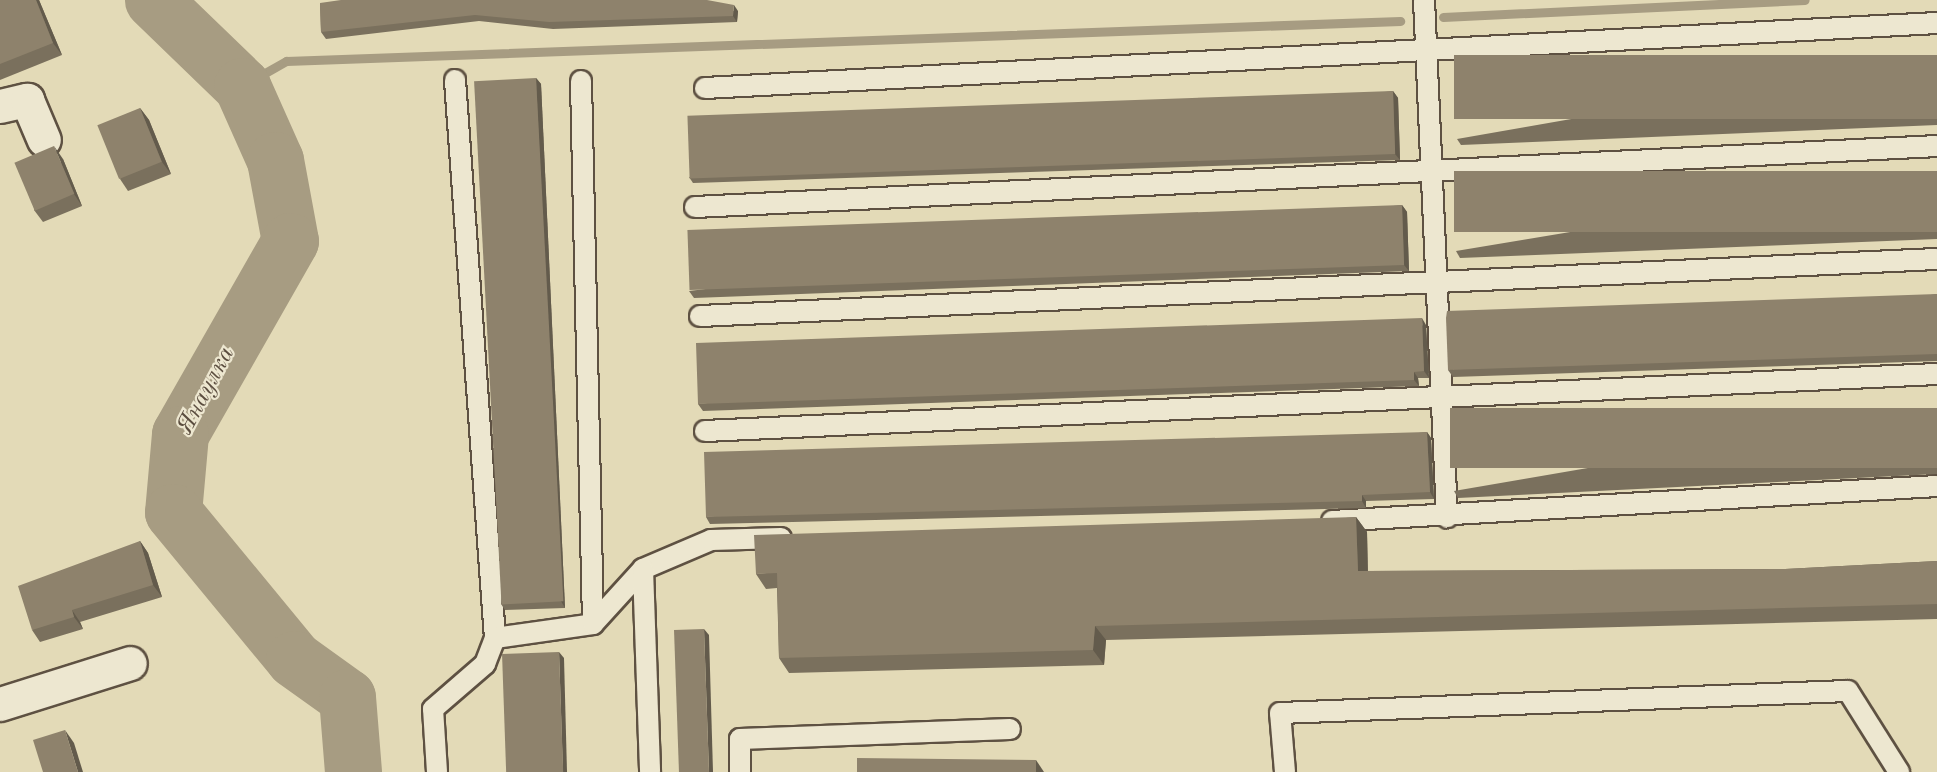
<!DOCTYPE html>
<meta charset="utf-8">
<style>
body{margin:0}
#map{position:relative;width:1937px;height:772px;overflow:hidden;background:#e3dab7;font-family:"Old Standard TT",serif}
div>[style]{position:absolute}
.stream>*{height:9px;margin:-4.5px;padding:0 4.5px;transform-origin:4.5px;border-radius:4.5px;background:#a79c82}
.river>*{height:57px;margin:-28.5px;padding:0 28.5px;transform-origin:28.5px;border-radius:28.5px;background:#a79c82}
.roads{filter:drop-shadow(2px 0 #5e5142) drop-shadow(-2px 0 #5e5142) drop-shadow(0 2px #5e5142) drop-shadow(0 -2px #5e5142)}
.service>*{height:20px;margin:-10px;padding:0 10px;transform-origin:10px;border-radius:10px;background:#ede7d0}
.minor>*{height:33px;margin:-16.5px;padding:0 16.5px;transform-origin:16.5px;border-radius:16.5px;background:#ede7d0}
.wall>*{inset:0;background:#7a705d}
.shaded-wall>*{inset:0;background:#635b4c}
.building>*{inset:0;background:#8e826c;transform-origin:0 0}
span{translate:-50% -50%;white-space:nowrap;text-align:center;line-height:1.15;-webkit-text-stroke:4.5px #ede7d0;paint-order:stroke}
.water-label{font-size:24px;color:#5b4d3f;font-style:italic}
</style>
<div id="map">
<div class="stream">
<i style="left:1443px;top:17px;width:362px;rotate:-2.7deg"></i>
<i style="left:242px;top:86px;width:51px;rotate:-29.6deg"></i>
<i style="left:286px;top:61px;width:1115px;rotate:-2.06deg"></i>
</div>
<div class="river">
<i style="left:153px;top:0;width:124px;rotate:44deg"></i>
<i style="left:242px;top:86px;width:81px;rotate:66deg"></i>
<i style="left:275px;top:160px;width:82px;rotate:79.5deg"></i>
<i style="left:290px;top:241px;width:222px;rotate:119.7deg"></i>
<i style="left:180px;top:434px;width:78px;rotate:95.1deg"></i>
<i style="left:173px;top:512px;width:190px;rotate:50.5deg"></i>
<i style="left:294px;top:659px;width:65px;rotate:35.6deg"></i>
<i style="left:347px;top:697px;width:75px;rotate:85.4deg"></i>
</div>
<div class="roads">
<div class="service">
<i style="left:1424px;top:0;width:518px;rotate:87.45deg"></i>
<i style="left:455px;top:80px;width:559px;rotate:85.9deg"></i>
<i style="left:495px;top:638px;width:99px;rotate:-8.1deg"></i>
<i style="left:593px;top:624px;width:74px;rotate:-47.7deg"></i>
<i style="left:643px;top:569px;width:74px;rotate:-23.1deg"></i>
<i style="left:711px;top:540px;width:70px;rotate:-1.6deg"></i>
<i style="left:581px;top:81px;width:543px;rotate:88.73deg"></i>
<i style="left:705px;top:88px;width:1234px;rotate:-3.02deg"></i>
<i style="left:695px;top:207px;width:1243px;rotate:-2.81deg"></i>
<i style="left:700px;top:316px;width:1238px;rotate:-2.64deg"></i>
<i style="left:705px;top:431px;width:1233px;rotate:-2.65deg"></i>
<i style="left:1332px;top:521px;width:606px;rotate:-3.31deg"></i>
<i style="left:643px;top:569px;width:203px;rotate:88deg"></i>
<i style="left:437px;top:772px;width:63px;rotate:-93.6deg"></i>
<i style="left:433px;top:709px;width:69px;rotate:-40.9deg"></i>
<i style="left:485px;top:664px;width:28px;rotate:-69deg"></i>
<i style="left:740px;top:772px;width:33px;rotate:-90deg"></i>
<i style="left:740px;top:739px;width:270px;rotate:-2.1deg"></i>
<i style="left:1285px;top:772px;width:59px;rotate:-94.8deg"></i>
<i style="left:1280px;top:713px;width:568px;rotate:-2.22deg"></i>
<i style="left:1848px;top:691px;width:96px;rotate:57.8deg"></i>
</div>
<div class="minor">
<i style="left:0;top:106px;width:28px;rotate:-13deg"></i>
<i style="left:27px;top:100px;width:43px;rotate:67deg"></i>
<i style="left:0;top:704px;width:136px;rotate:-17.5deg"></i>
</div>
</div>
<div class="wall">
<i style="clip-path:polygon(0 0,39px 0,62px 55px,0 80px)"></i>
<i style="clip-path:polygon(320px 3px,738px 11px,737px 22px,553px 29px,479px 21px,326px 39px,321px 32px)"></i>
<i style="clip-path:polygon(1937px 55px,1937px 125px,1461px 145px,1457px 139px)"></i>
<i style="clip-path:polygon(536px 78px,541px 84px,565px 608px,505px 610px,501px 604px)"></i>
<i style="clip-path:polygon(1393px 91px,1398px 98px,1400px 160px,693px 183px,689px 177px)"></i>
<i style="clip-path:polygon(140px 108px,149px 120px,171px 174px,128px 191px,120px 179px)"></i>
<i style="clip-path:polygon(63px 159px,82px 206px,43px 222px,34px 210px)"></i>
<i style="clip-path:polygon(1937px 171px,1937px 239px,1460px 258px,1456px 251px)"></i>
<i style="clip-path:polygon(1402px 205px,1407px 212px,1409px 271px,694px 298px,689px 291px)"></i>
<i style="clip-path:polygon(1937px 294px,1937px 361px,1453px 377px,1448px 370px)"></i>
<i style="clip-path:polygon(1426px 325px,1429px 378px,1418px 378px,1419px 386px,703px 411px,698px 404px)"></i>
<i style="clip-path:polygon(1937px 408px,1937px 474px,1458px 498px,1454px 491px)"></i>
<i style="clip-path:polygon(1427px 432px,1431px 438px,1434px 499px,1366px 501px,1366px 508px,710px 524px,706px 517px)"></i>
<i style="clip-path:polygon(1356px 517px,1367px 532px,1368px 571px,1785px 569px,1937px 561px,1937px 619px,1106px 640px,1104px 665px,789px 673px,779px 658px,777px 588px,766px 589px,756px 574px)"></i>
<i style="clip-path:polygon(140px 541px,148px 553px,162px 597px,80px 622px,83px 629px,40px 642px,32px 630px)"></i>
</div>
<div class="shaded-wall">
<i style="clip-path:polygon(36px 0,39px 0,62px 55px,53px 43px)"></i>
<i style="clip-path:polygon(734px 5px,738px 11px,737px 22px,733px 16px)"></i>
<i style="clip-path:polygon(536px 78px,541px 84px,565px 608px,561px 601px)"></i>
<i style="clip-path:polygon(1393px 91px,1398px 98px,1400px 160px,1395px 154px)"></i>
<i style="clip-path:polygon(140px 108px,149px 120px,171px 174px,162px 162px)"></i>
<i style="clip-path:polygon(54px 146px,63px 159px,82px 206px,74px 194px)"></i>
<i style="clip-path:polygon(1402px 205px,1407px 212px,1409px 271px,1404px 265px)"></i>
<i style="clip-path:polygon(1422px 318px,1426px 325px,1429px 378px,1424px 371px)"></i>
<i style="clip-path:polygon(1414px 372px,1418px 378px,1419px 386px,1414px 380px)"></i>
<i style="clip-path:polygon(1427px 432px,1431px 438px,1434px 499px,1430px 492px)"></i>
<i style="clip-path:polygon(1362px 495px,1366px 501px,1366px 508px,1362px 501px)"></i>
<i style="clip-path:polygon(1356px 517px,1367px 532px,1368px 586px,1358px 571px)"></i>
<i style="clip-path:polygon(140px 541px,148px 553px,162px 597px,153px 585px)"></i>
<i style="clip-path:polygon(72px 610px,80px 622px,83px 629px,74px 617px)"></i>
<i style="clip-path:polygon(1095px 626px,1106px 640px,1104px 665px,1093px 650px)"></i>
<i style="clip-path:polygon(704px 629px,709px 635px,713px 772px,709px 772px)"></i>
<i style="clip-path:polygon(559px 652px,564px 658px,567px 772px,563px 772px)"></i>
<i style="clip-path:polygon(65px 730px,74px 743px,83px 772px,78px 772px)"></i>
<i style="clip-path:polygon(1036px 760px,1044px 772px,1036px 772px)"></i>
</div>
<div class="building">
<i style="clip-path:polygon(0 0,36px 0,53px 43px,0 64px)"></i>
<i style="clip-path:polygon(341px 0,707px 0,734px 5px,733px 16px,549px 22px,475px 15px,321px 32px,320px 3px)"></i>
<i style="left:1937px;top:55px;width:64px;height:483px;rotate:90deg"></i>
<i style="left:536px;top:78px;width:524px;height:62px;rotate:87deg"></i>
<i style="left:1393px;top:91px;width:63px;height:706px;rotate:88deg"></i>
<i style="left:140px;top:108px;width:58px;height:46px;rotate:68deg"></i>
<i style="left:54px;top:146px;width:52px;height:43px;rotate:67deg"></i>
<i style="left:1937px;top:171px;width:61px;height:483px;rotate:90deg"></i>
<i style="left:1402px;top:205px;width:60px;height:715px;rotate:88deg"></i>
<i style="clip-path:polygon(1937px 294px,1937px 354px,1448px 370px,1446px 318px,1447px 311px)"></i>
<i style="clip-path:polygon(1422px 318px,1424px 371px,1414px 372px,1414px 380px,698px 404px,696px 343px)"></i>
<i style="left:1937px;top:408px;width:60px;height:487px;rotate:90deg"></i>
<i style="clip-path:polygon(1427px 432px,1430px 492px,1362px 495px,1362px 501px,706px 517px,704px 452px)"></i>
<i style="clip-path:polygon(1356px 517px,1358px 571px,1785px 569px,1937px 561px,1937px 604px,1095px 626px,1093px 650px,779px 658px,777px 573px,756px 574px,754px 535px)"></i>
<i style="clip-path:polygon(140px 541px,153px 585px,72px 610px,74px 617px,32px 630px,18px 586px)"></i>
<i style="left:704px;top:629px;width:143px;height:30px;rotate:88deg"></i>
<i style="left:559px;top:652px;width:120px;height:57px;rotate:88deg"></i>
<i style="clip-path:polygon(65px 730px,78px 772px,43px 772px,33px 740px)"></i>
<i style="clip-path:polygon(857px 758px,1036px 760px,1036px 772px,857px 772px)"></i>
</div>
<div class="water-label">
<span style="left:207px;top:391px;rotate:-62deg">Янаулка</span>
</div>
</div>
